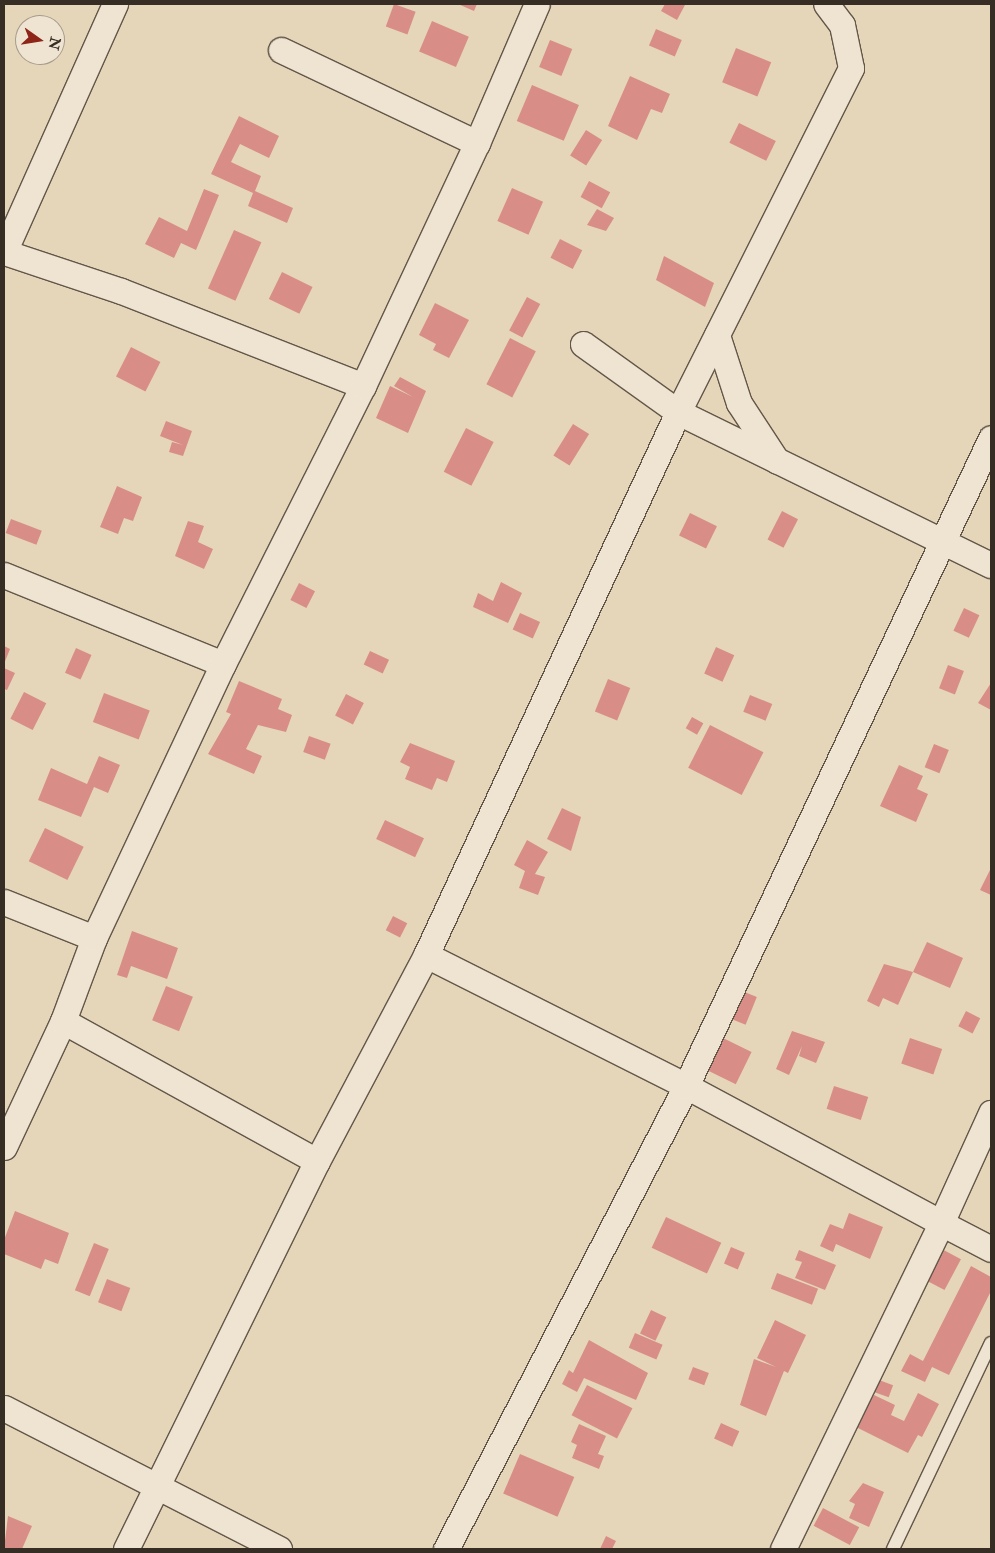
<!DOCTYPE html>
<style>
body{margin:0}
#map{position:relative;width:995px;height:1553px;overflow:hidden;background:#e6d6b9;font-family:"IM FELL Double Pica",serif}
div>[style]{position:absolute}
.building>*{inset:0;background:#d88e86;transform-origin:0 0}
.roads{filter:drop-shadow(1px 0 #625749) drop-shadow(-1px 0 #625749) drop-shadow(0 1px #625749) drop-shadow(0 -1px #625749)}
.lane>*{height:12px;margin:-6px;padding:0 6px;transform-origin:6px;border-radius:6px;background:#efe4d2}
.street>*{height:25px;margin:-12.5px;padding:0 12.5px;transform-origin:12.5px;border-radius:12.5px;background:#efe4d2}
span{translate:-50% -50%;white-space:nowrap;text-align:center;line-height:1.15;-webkit-text-stroke:4px #efe4d2;paint-order:stroke}
.frame{position:absolute;inset:0;border:5px solid #362d24;pointer-events:none}
.north{position:absolute;left:15px;top:15px;width:50px;height:50px;box-sizing:border-box;background:#efe4d2;border:1px solid #a59b8c;border-radius:50%;rotate:103deg;font-size:14px;font-weight:700;line-height:20px;text-align:center;color:#362d24}
.north::after{content:'';display:block;margin:auto;width:18px;height:22px;background:#8f2418;clip-path:polygon(50% 0,100% 100%,50% 72%,0 100%)}
</style>
<div id="map">
<div class="building">
<i style="left:394px;top:4px;width:23px;height:24px;rotate:20deg"></i>
<i style="clip-path:polygon(458px 4px,477px 4px,474px 11px)"></i>
<i style="clip-path:polygon(665px 4px,685px 5px,677px 20px,661px 11px)"></i>
<i style="left:432px;top:21px;width:40px;height:33px;rotate:23deg"></i>
<i style="left:656px;top:29px;width:28px;height:18px;rotate:23deg"></i>
<i style="left:550px;top:40px;width:24px;height:29px;rotate:22deg"></i>
<i style="left:736px;top:48px;width:38px;height:37px;rotate:22deg"></i>
<i style="clip-path:polygon(630px 76px,670px 94px,662px 113px,651px 109px,637px 140px,608px 126px)"></i>
<i style="left:532px;top:85px;width:51px;height:39px;rotate:23deg"></i>
<i style="clip-path:polygon(239px 116px,279px 136px,269px 158px,240px 144px,231px 162px,261px 176px,255px 191px,293px 208px,287px 223px,248px 206px,253px 193px,211px 174px,219px 157px,223px 159px,219px 157px)"></i>
<i style="left:739px;top:123px;width:41px;height:22px;rotate:26deg"></i>
<i style="left:586px;top:130px;width:19px;height:30px;rotate:32deg"></i>
<i style="left:589px;top:181px;width:24px;height:18px;rotate:28deg"></i>
<i style="left:512px;top:188px;width:34px;height:36px;rotate:24deg"></i>
<i style="clip-path:polygon(204px 189px,219px 195px,196px 250px,181px 243px,174px 258px,145px 244px,159px 217px,187px 231px)"></i>
<i style="clip-path:polygon(597px 209px,614px 218px,606px 231px,587px 225px)"></i>
<i style="left:234px;top:230px;width:30px;height:64px;rotate:24deg"></i>
<i style="left:560px;top:239px;width:25px;height:21px;rotate:27deg"></i>
<i style="clip-path:polygon(664px 256px,714px 283px,705px 307px,656px 280px)"></i>
<i style="left:282px;top:272px;width:34px;height:30px;rotate:26deg"></i>
<i style="left:527px;top:297px;width:15px;height:38px;rotate:28deg"></i>
<i style="clip-path:polygon(435px 303px,469px 320px,449px 358px,433px 350px,436px 344px,419px 335px)"></i>
<i style="left:510px;top:338px;width:29px;height:52px;rotate:27deg"></i>
<i style="left:131px;top:347px;width:33px;height:33px;rotate:27deg"></i>
<i style="clip-path:polygon(400px 377px,426px 391px,408px 433px,376px 418px,390px 386px,413px 397px,394px 386px)"></i>
<i style="clip-path:polygon(166px 421px,192px 431px,183px 456px,169px 452px,172px 442px,183px 445px,160px 436px)"></i>
<i style="left:573px;top:424px;width:19px;height:37px;rotate:32deg"></i>
<i style="left:466px;top:428px;width:31px;height:49px;rotate:27deg"></i>
<i style="clip-path:polygon(117px 486px,142px 497px,133px 521px,124px 518px,118px 534px,100px 527px)"></i>
<i style="left:782px;top:511px;width:18px;height:32px;rotate:27deg"></i>
<i style="left:690px;top:513px;width:30px;height:25px;rotate:26deg"></i>
<i style="left:11px;top:519px;width:33px;height:15px;rotate:21deg"></i>
<i style="clip-path:polygon(188px 521px,204px 526px,198px 542px,213px 549px,204px 569px,175px 556px)"></i>
<i style="clip-path:polygon(501px 582px,522px 593px,508px 623px,473px 607px,478px 593px,493px 601px)"></i>
<i style="left:299px;top:583px;width:18px;height:19px;rotate:27deg"></i>
<i style="left:964px;top:608px;width:17px;height:25px;rotate:25deg"></i>
<i style="left:520px;top:613px;width:22px;height:18px;rotate:24deg"></i>
<i style="clip-path:polygon(4px 646px,10px 649px,4px 664px)"></i>
<i style="left:716px;top:647px;width:20px;height:29px;rotate:24deg"></i>
<i style="left:76px;top:648px;width:17px;height:27px;rotate:24deg"></i>
<i style="left:370px;top:651px;width:21px;height:15px;rotate:25deg"></i>
<i style="left:948px;top:665px;width:17px;height:25px;rotate:21deg"></i>
<i style="clip-path:polygon(4px 668px,15px 673px,7px 690px,4px 689px)"></i>
<i style="left:608px;top:679px;width:24px;height:35px;rotate:22deg"></i>
<i style="clip-path:polygon(239px 681px,282px 699px,278px 709px,292px 715px,286px 732px,258px 725px,246px 749px,262px 756px,254px 774px,208px 754px,231px 714px,226px 712px)"></i>
<i style="clip-path:polygon(991px 683px,991px 710px,978px 703px)"></i>
<i style="left:24px;top:692px;width:25px;height:30px;rotate:27deg"></i>
<i style="left:104px;top:693px;width:49px;height:31px;rotate:21deg"></i>
<i style="left:346px;top:694px;width:20px;height:24px;rotate:27deg"></i>
<i style="left:750px;top:695px;width:24px;height:18px;rotate:22deg"></i>
<i style="left:692px;top:717px;width:13px;height:13px;rotate:29deg"></i>
<i style="left:710px;top:725px;width:60px;height:48px;rotate:27deg"></i>
<i style="left:309px;top:736px;width:23px;height:17px;rotate:20deg"></i>
<i style="clip-path:polygon(410px 743px,455px 761px,447px 782px,437px 778px,432px 790px,405px 779px,410px 767px,400px 762px)"></i>
<i style="left:934px;top:744px;width:16px;height:25px;rotate:22deg"></i>
<i style="clip-path:polygon(99px 756px,120px 765px,108px 793px,94px 787px,81px 817px,38px 800px,51px 768px,87px 784px)"></i>
<i style="clip-path:polygon(899px 765px,923px 776px,917px 789px,928px 794px,916px 822px,880px 806px)"></i>
<i style="clip-path:polygon(562px 808px,581px 817px,571px 851px,547px 839px)"></i>
<i style="left:385px;top:820px;width:43px;height:21px;rotate:25deg"></i>
<i style="left:45px;top:828px;width:43px;height:37px;rotate:26deg"></i>
<i style="clip-path:polygon(527px 840px,548px 852px,535px 874px,545px 877px,538px 895px,519px 888px,525px 871px,514px 865px)"></i>
<i style="clip-path:polygon(991px 868px,991px 895px,980px 890px)"></i>
<i style="left:393px;top:916px;width:16px;height:16px;rotate:27deg"></i>
<i style="clip-path:polygon(132px 931px,178px 948px,167px 979px,131px 966px,127px 978px,117px 975px)"></i>
<i style="clip-path:polygon(927px 942px,963px 958px,950px 988px,913px 972px,898px 1005px,883px 998px,879px 1007px,867px 1001px,884px 964px,913px 972px)"></i>
<i style="left:166px;top:986px;width:29px;height:37px;rotate:22deg"></i>
<i style="left:742px;top:991px;width:16px;height:30px;rotate:22deg"></i>
<i style="left:966px;top:1011px;width:16px;height:17px;rotate:27deg"></i>
<i style="clip-path:polygon(792px 1031px,825px 1042px,816px 1063px,799px 1056px,802px 1046px,789px 1075px,776px 1069px)"></i>
<i style="left:721px;top:1037px;width:34px;height:36px;rotate:26deg"></i>
<i style="left:910px;top:1038px;width:34px;height:27px;rotate:19deg"></i>
<i style="left:834px;top:1086px;width:36px;height:24px;rotate:18deg"></i>
<i style="clip-path:polygon(15px 1211px,69px 1233px,58px 1264px,45px 1259px,41px 1269px,4px 1254px,4px 1240px)"></i>
<i style="clip-path:polygon(849px 1213px,883px 1227px,870px 1259px,836px 1244px,833px 1252px,820px 1246px,830px 1224px,843px 1229px)"></i>
<i style="left:666px;top:1217px;width:61px;height:34px;rotate:25deg"></i>
<i style="left:94px;top:1243px;width:16px;height:51px;rotate:22deg"></i>
<i style="left:731px;top:1247px;width:15px;height:18px;rotate:23deg"></i>
<i style="left:938px;top:1247px;width:26px;height:35px;rotate:28deg"></i>
<i style="clip-path:polygon(799px 1250px,836px 1265px,825px 1290px,795px 1278px,802px 1262px,795px 1260px)"></i>
<i style="clip-path:polygon(971px 1266px,991px 1277px,991px 1291px,949px 1375px,932px 1367px,925px 1382px,901px 1371px,910px 1354px,923px 1361px)"></i>
<i style="left:777px;top:1273px;width:44px;height:17px;rotate:21deg"></i>
<i style="left:107px;top:1279px;width:25px;height:25px;rotate:21deg"></i>
<i style="left:651px;top:1310px;width:17px;height:26px;rotate:25deg"></i>
<i style="clip-path:polygon(775px 1320px,806px 1335px,788px 1373px,784px 1371px,766px 1416px,740px 1405px,754px 1359px,776px 1367px,757px 1358px)"></i>
<i style="left:635px;top:1333px;width:30px;height:16px;rotate:23deg"></i>
<i style="clip-path:polygon(589px 1340px,648px 1373px,636px 1400px,584px 1378px,577px 1392px,562px 1384px,569px 1370px,573px 1373px)"></i>
<i style="left:693px;top:1367px;width:17px;height:13px;rotate:21deg"></i>
<i style="left:879px;top:1380px;width:15px;height:13px;rotate:20deg"></i>
<i style="left:587px;top:1385px;width:51px;height:34px;rotate:27deg"></i>
<i style="clip-path:polygon(918px 1393px,939px 1404px,922px 1437px,918px 1435px,908px 1453px,854px 1426px,874px 1395px,895px 1405px,891px 1415px,904px 1421px)"></i>
<i style="left:721px;top:1423px;width:20px;height:17px;rotate:24deg"></i>
<i style="clip-path:polygon(579px 1424px,606px 1436px,598px 1454px,604px 1456px,599px 1469px,572px 1458px,577px 1445px,571px 1442px)"></i>
<i style="left:520px;top:1454px;width:59px;height:43px;rotate:23deg"></i>
<i style="clip-path:polygon(863px 1483px,884px 1492px,869px 1527px,849px 1518px,855px 1504px,849px 1501px)"></i>
<i style="left:823px;top:1508px;width:41px;height:20px;rotate:28deg"></i>
<i style="clip-path:polygon(8px 1516px,32px 1526px,22px 1549px,4px 1549px)"></i>
<i style="clip-path:polygon(606px 1536px,616px 1541px,612px 1549px,600px 1549px)"></i>
</div>
<div class="roads">
<div class="lane">
<i style="left:893px;top:1549px;width:228px;rotate:-64.6deg"></i>
</div>
<div class="street">
<i style="left:281px;top:50px;width:217px;rotate:25.4deg"></i>
<i style="left:4px;top:252px;width:123px;rotate:18.4deg"></i>
<i style="left:121px;top:291px;width:260px;rotate:21.4deg"></i>
<i style="left:4px;top:252px;width:272px;rotate:-65.9deg"></i>
<i style="left:717px;top:335px;width:71px;rotate:72.1deg"></i>
<i style="left:739px;top:403px;width:69px;rotate:56.8deg"></i>
<i style="left:583px;top:344px;width:117px;rotate:35.6deg"></i>
<i style="left:678px;top:412px;width:348px;rotate:26.1deg"></i>
<i style="left:4px;top:575px;width:236px;rotate:22.1deg"></i>
<i style="left:4px;top:902px;width:97px;rotate:21.8deg"></i>
<i style="left:426px;top:955px;width:291px;rotate:26.7deg"></i>
<i style="left:686px;top:1086px;width:289px;rotate:28.2deg"></i>
<i style="left:941px;top:1223px;width:121px;rotate:-65.6deg"></i>
<i style="left:63px;top:1021px;width:290px;rotate:28.9deg"></i>
<i style="left:4px;top:1147px;width:139px;rotate:-64.9deg"></i>
<i style="left:63px;top:1021px;width:89px;rotate:-69.5deg"></i>
<i style="left:94px;top:938px;width:303px;rotate:-64.8deg"></i>
<i style="left:223px;top:664px;width:311px;rotate:-63.3deg"></i>
<i style="left:363px;top:386px;width:268px;rotate:-64.9deg"></i>
<i style="left:477px;top:143px;width:151px;rotate:-66.7deg"></i>
<i style="left:4px;top:1408px;width:309px;rotate:27.1deg"></i>
<i style="left:126px;top:1549px;width:432px;rotate:-63.8deg"></i>
<i style="left:317px;top:1161px;width:233px;rotate:-62.1deg"></i>
<i style="left:426px;top:955px;width:599px;rotate:-65.1deg"></i>
<i style="left:678px;top:412px;width:385px;rotate:-63.3deg"></i>
<i style="left:851px;top:68px;width:44px;rotate:-101.8deg"></i>
<i style="left:842px;top:25px;width:26px;rotate:-127deg"></i>
<i style="left:446px;top:1549px;width:522px;rotate:-62.6deg"></i>
<i style="left:686px;top:1086px;width:716px;rotate:-64.79deg"></i>
<i style="left:783px;top:1549px;width:362px;rotate:-64.1deg"></i>
<i style="left:941px;top:1223px;width:56px;rotate:27.5deg"></i>
</div>
</div>
<div class="frame"></div>
<div class="north">N</div>
</div>
